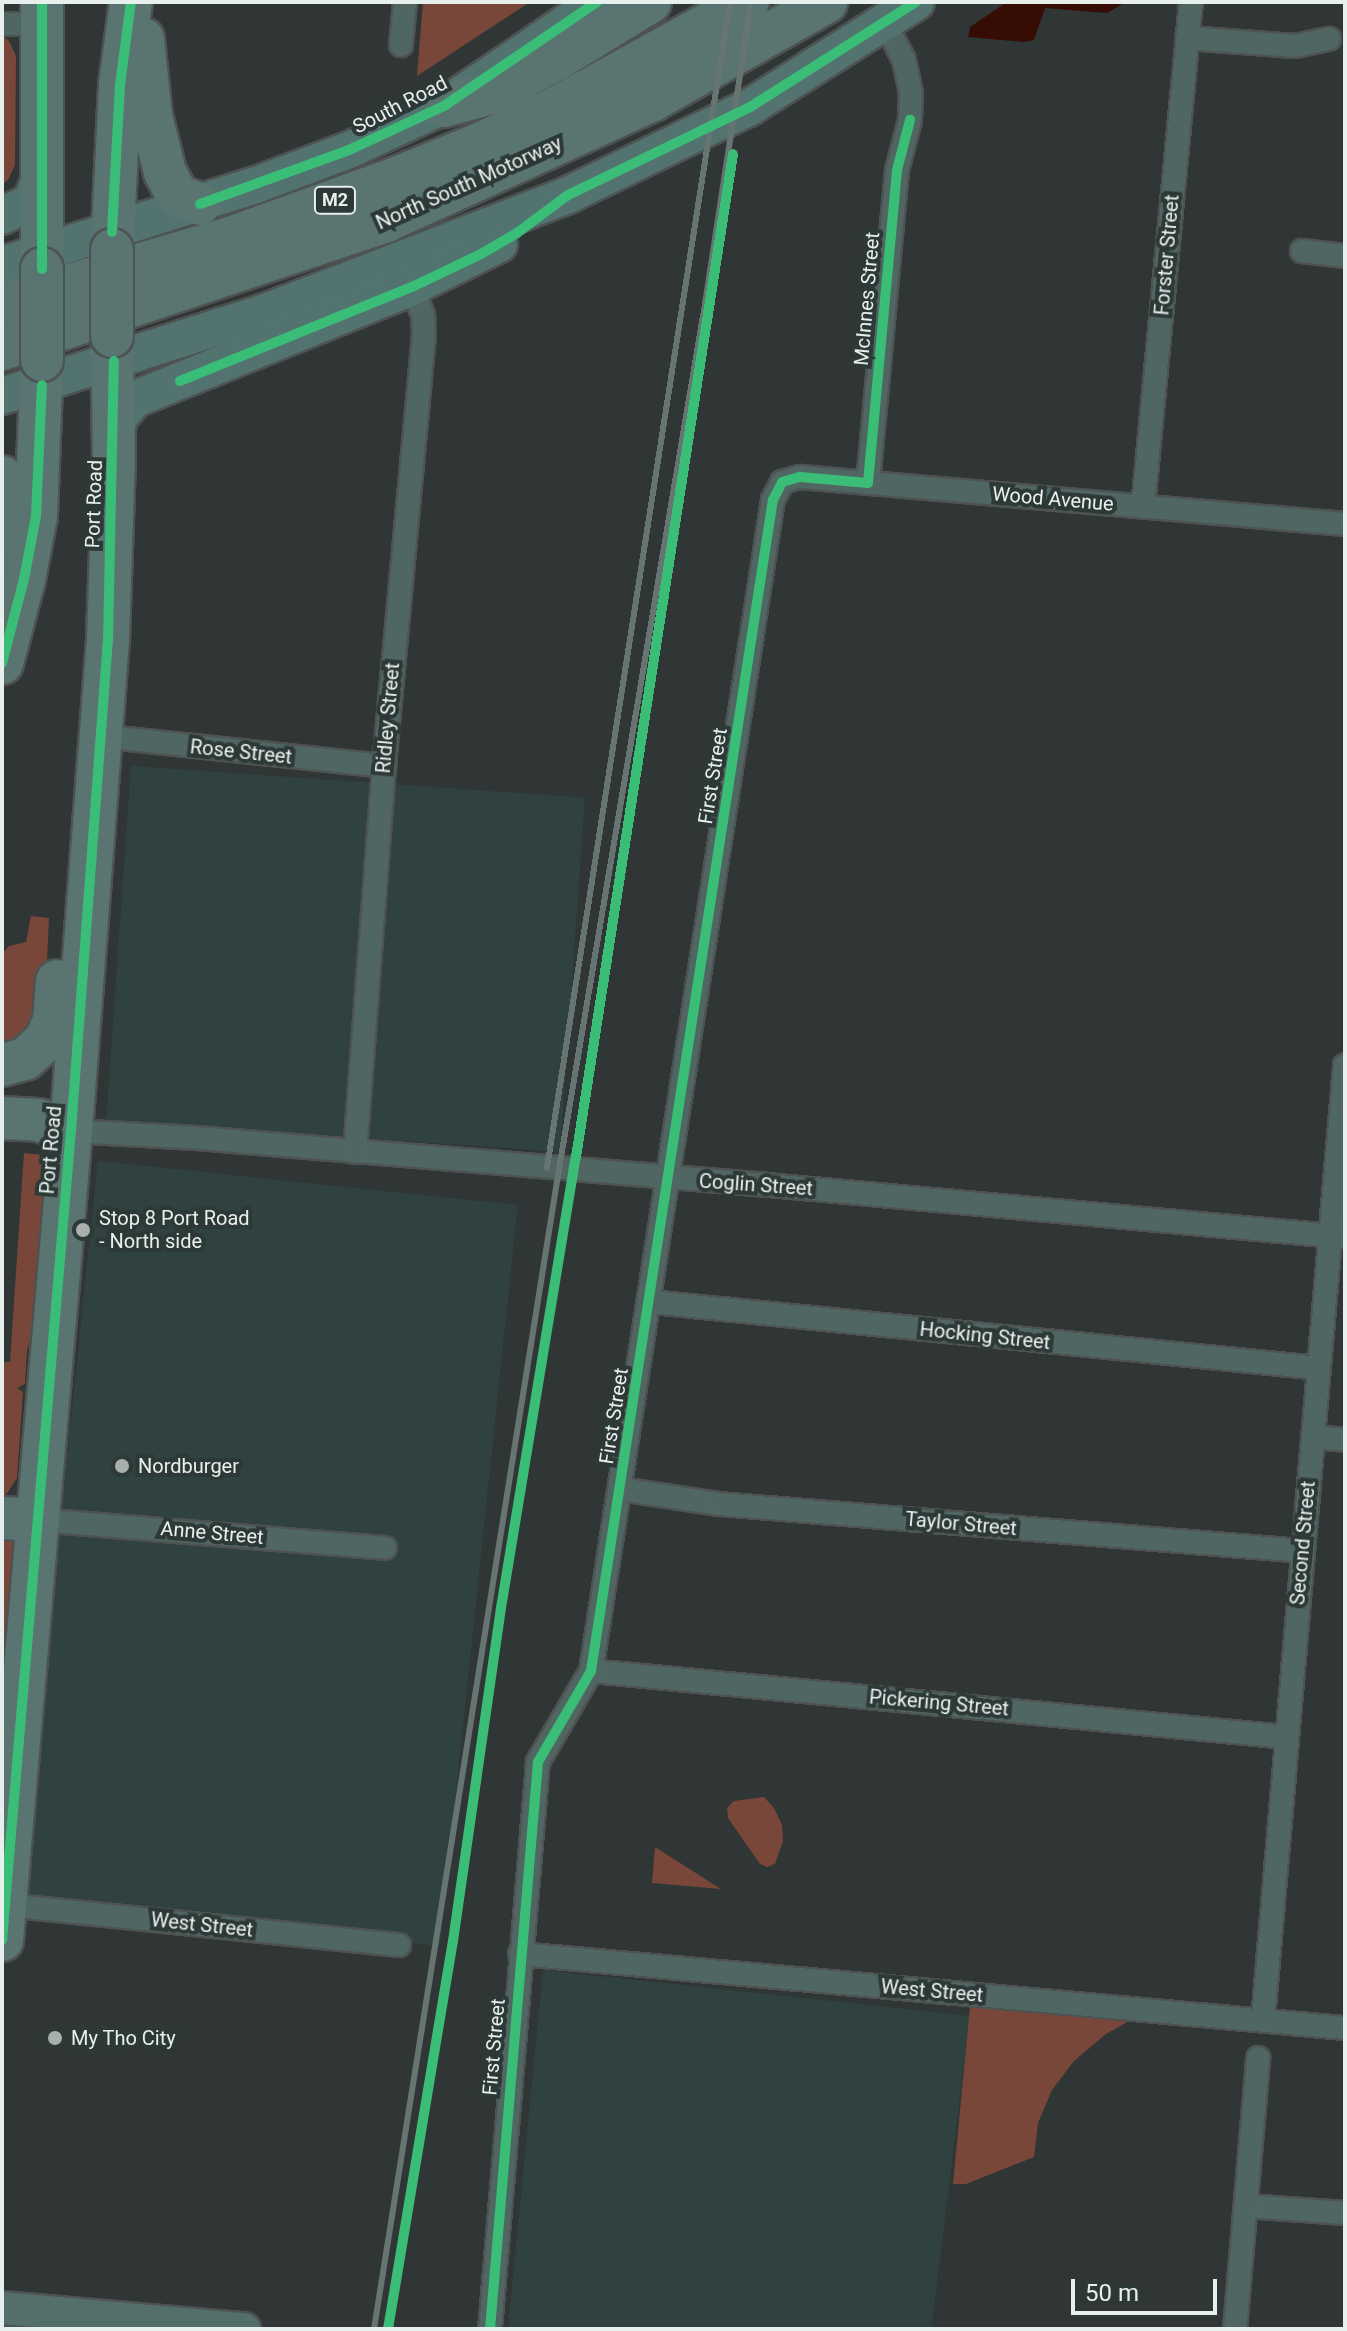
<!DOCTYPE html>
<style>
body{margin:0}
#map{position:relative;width:1347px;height:2331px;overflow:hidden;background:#303635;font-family:Roboto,sans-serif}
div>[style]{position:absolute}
.built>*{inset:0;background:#30423f;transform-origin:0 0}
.green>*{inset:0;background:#784739}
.water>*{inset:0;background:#350d05}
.roads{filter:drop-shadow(2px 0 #4e5352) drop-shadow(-2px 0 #4e5352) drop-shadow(0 2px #4e5352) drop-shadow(0 -2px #4e5352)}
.street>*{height:22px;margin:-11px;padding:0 11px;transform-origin:11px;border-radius:11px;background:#506662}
.secondary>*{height:32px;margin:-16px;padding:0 16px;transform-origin:16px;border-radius:16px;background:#536e6b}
.primary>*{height:36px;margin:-18px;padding:0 18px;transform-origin:18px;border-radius:18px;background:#527370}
.highway>*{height:42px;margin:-21px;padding:0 21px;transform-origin:21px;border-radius:21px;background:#5a7471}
.rail>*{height:6px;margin:-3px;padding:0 3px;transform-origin:3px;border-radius:3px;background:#677572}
.bridges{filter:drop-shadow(2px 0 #4e5352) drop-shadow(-2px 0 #4e5352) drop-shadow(0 2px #4e5352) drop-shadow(0 -2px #4e5352)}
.highway-bridge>*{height:42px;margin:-21px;padding:0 21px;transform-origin:21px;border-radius:21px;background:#5a7471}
.cycleway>*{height:10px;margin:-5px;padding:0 5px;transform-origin:5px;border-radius:5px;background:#3abd76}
.dots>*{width:22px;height:22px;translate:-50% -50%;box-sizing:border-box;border:4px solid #2d3937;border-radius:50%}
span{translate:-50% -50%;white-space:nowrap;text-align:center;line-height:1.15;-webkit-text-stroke:8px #2d3937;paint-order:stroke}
.shield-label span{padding:2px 6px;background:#2d3937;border:2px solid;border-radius:6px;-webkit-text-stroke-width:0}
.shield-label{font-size:18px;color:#e8f0ee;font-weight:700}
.street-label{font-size:20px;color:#e8f0ee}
.poi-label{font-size:20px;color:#e8f0ee}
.left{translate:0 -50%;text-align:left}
.frame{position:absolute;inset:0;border:4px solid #e8f0ee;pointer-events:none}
.scale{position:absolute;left:1071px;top:2279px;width:146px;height:36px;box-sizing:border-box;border:4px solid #e8f0ee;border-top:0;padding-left:10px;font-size:24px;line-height:28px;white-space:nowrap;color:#e8f0ee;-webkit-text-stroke:6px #2d3937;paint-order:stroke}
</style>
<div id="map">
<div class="built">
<i style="left:131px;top:766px;width:455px;height:355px;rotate:4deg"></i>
<i style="left:98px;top:1161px;width:422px;height:745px;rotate:6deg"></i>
<i style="clip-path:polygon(543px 1970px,970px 2016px,931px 2329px,508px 2329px)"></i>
</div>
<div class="green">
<i style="clip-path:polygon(423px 2px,530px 2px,417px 76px)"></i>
<i style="clip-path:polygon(2px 35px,9px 41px,16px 56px,15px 165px,8px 180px,2px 184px)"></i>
<i style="clip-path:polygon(31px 916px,49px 918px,45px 1004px,36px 1031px,2px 1052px,2px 954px,9px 946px,26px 942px)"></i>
<i style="clip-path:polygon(24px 1153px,53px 1156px,41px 1297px,27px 1351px,25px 1384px,17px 1388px,23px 1392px,17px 1478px,2px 1501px,2px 1362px,10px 1362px)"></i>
<i style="clip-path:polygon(2px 1534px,20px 1540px,2px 1756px)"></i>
<i style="clip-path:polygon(764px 1797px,774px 1808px,782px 1825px,783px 1841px,775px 1864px,767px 1867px,760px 1864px,728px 1818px,727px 1808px,734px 1801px)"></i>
<i style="clip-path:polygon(655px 1847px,721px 1889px,652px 1883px)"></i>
<i style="clip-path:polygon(970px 2007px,1129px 2021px,1106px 2034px,1074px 2061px,1052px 2090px,1038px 2123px,1034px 2157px,966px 2184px,953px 2184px)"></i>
</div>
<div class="water">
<i style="clip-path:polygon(1007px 2px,1126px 2px,1107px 13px,1045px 8px,1034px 40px,1023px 42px,968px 37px,970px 27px)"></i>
</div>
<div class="roads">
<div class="street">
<i style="left:2px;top:24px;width:39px"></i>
<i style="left:1187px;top:38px;width:108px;rotate:4.2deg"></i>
<i style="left:1295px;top:46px;width:35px;rotate:-12deg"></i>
<i style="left:401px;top:45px;width:43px;rotate:-84.7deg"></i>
<i style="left:1302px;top:251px;width:43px;rotate:6.6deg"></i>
<i style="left:868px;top:483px;width:314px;rotate:-84.7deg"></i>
<i style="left:897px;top:170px;width:52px;rotate:-75.4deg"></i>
<i style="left:910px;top:120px;width:27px;rotate:-88deg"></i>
<i style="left:911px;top:93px;width:34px;rotate:-102deg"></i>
<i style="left:904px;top:60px;width:42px;rotate:-117.2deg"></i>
<i style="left:1143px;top:507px;width:507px;rotate:-84.57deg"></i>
<i style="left:99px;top:736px;width:287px;rotate:6deg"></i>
<i style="left:71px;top:1131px;width:126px;rotate:3.2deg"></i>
<i style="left:197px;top:1138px;width:573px;rotate:4.71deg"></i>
<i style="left:768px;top:1185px;width:579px;rotate:5.15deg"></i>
<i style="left:355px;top:1152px;width:387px;rotate:-85.7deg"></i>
<i style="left:384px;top:766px;width:430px;rotate:-84.7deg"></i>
<i style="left:424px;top:338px;width:23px;rotate:-92deg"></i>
<i style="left:423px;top:315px;width:30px;rotate:-111deg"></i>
<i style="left:651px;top:1302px;width:671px;rotate:5.64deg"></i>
<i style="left:1313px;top:1437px;width:32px;rotate:5deg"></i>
<i style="left:620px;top:1489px;width:100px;rotate:8.6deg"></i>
<i style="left:719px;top:1504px;width:586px;rotate:4.6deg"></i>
<i style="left:38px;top:1520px;width:348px;rotate:4.6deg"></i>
<i style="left:591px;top:1671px;width:698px;rotate:5.42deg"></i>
<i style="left:5px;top:1905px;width:396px;rotate:5.8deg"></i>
<i style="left:520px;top:1954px;width:828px;rotate:5.13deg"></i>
<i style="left:1263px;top:2020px;width:958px;rotate:-85.09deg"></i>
<i style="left:1246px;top:2206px;width:99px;rotate:4deg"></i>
<i style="left:490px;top:2329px;width:569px;rotate:-85.16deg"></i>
<i style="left:538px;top:1762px;width:105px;rotate:-59.8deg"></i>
<i style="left:591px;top:1671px;width:1185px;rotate:-81.17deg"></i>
<i style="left:773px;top:500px;width:20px;rotate:-63deg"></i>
<i style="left:782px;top:482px;width:19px;rotate:-16deg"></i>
<i style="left:800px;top:477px;width:547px;rotate:4.93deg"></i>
<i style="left:1235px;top:2329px;width:272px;rotate:-85.1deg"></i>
</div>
<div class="secondary">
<i style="left:2px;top:2308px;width:243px;rotate:5deg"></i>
</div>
<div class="primary">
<i style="left:2px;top:216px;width:32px;rotate:-26deg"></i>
<i style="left:31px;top:202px;width:31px;rotate:-69deg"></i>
<i style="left:2px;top:265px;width:266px;rotate:-17.5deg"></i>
<i style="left:256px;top:185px;width:99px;rotate:-20.6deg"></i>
<i style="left:349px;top:150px;width:105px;rotate:-24.9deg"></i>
<i style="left:444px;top:106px;width:185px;rotate:-34.2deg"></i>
<i style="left:2px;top:396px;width:276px;rotate:-17.7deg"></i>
<i style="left:265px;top:312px;width:325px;rotate:-21.1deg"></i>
<i style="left:568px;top:195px;width:202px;rotate:-25.8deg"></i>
<i style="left:750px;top:107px;width:196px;rotate:-32.3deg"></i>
<i style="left:115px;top:441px;width:24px;rotate:-81deg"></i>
<i style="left:119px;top:417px;width:24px;rotate:-48deg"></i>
<i style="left:135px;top:399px;width:299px;rotate:-22deg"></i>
<i style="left:412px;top:287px;width:97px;rotate:-26.3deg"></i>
</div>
<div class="highway">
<i style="left:42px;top:2px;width:267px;rotate:90deg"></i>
<i style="left:143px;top:39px;width:77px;rotate:84.1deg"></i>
<i style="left:151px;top:116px;width:58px;rotate:76deg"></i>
<i style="left:165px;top:172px;width:27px;rotate:62deg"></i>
<i style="left:178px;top:196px;width:23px;rotate:20deg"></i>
<i style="left:444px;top:106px;width:49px;rotate:-15.5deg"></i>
<i style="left:491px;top:93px;width:74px;rotate:-27.3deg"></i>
<i style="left:557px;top:59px;width:109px;rotate:-31.5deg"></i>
<i style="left:112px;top:250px;width:165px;rotate:-87.2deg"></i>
<i style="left:120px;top:85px;width:84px;rotate:-82.5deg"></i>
<i style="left:2px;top:305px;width:238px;rotate:-16.4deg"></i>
<i style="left:230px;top:238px;width:174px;rotate:-19.8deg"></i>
<i style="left:394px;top:179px;width:97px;rotate:-22.3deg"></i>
<i style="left:484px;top:142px;width:88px;rotate:-25.7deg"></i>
<i style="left:563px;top:104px;width:211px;rotate:-28.9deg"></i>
<i style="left:2px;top:349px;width:405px;rotate:-18.4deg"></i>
<i style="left:386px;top:221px;width:293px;rotate:-24.4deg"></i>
<i style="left:653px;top:100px;width:199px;rotate:-29.5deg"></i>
<i style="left:2px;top:477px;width:79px;rotate:77.6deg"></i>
<i style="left:2px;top:663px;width:87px;rotate:-75.3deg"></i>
<i style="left:24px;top:579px;width:64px;rotate:-79.2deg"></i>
<i style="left:36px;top:516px;width:156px;rotate:-87.8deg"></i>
<i style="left:2px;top:1065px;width:24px;rotate:-15deg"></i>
<i style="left:25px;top:1059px;width:27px;rotate:-42deg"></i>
<i style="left:45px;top:1041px;width:22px;rotate:-66deg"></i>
<i style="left:54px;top:1021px;width:40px;rotate:-85.7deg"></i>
<i style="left:2px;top:1118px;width:36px;rotate:3deg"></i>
<i style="left:38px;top:1120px;width:35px;rotate:18deg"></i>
<i style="left:2px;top:1518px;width:36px;rotate:3deg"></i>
<i style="left:2px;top:1940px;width:812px;rotate:-85.13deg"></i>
<i style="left:71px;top:1131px;width:492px;rotate:-85.7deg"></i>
<i style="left:108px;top:640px;width:185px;rotate:-88.1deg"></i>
<i style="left:114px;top:455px;width:119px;rotate:-91deg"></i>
</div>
</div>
<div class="rail">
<i style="left:547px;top:1168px;width:1180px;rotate:-81.08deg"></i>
<i style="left:374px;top:2329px;width:1175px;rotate:-80.94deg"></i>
<i style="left:559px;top:1169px;width:877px;rotate:-80.42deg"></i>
<i style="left:705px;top:304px;width:305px;rotate:-81.3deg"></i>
</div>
<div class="bridges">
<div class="highway-bridge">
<i style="left:112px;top:336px;width:86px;rotate:-90deg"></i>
<i style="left:42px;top:360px;width:91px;rotate:-90deg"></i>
</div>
</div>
<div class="cycleway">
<i style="left:42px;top:2px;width:267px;rotate:90deg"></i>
<i style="left:200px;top:204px;width:158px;rotate:-19.9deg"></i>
<i style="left:349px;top:150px;width:105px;rotate:-24.9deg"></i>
<i style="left:444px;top:106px;width:185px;rotate:-34.2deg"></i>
<i style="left:112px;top:232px;width:147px;rotate:-86.9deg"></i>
<i style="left:120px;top:85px;width:84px;rotate:-82.5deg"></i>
<i style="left:180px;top:381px;width:250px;rotate:-22.1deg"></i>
<i style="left:412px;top:287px;width:76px;rotate:-25.6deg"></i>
<i style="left:481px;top:254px;width:42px;rotate:-30.3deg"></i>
<i style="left:517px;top:233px;width:64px;rotate:-36.7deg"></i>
<i style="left:568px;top:195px;width:202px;rotate:-25.8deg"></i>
<i style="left:750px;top:107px;width:196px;rotate:-32.3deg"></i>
<i style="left:2px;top:663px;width:87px;rotate:-75.3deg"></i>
<i style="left:24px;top:579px;width:64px;rotate:-79.2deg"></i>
<i style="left:36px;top:516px;width:131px;rotate:-87.4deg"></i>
<i style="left:2px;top:1940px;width:812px;rotate:-85.13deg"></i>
<i style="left:71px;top:1131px;width:492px;rotate:-85.7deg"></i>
<i style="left:108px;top:640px;width:279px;rotate:-88.8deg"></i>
<i style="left:388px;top:2329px;width:393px;rotate:-80.5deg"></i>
<i style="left:453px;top:1941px;width:336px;rotate:-81.8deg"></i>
<i style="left:501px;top:1608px;width:457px;rotate:-80.6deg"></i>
<i style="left:576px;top:1157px;width:1015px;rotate:-81.1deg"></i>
<i style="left:490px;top:2329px;width:569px;rotate:-85.16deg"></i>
<i style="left:538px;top:1762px;width:105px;rotate:-59.8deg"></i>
<i style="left:591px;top:1671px;width:1185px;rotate:-81.17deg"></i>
<i style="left:773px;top:500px;width:20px;rotate:-63deg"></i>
<i style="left:782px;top:482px;width:19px;rotate:-16deg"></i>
<i style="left:800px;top:477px;width:68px;rotate:5deg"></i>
<i style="left:868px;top:483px;width:314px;rotate:-84.7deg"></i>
<i style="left:897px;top:170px;width:52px;rotate:-75.4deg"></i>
</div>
<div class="dots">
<i style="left:83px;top:1230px;background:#a8afad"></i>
<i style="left:122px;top:1466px;background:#a8afad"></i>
<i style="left:55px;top:2038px;background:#a8afad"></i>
</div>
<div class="shield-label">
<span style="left:335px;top:200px">M2</span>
</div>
<div class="street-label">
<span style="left:400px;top:105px;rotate:-27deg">South Road</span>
<span style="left:469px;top:183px;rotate:-24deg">North South Motorway</span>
<span style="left:1167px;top:255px;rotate:-85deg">Forster Street</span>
<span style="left:867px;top:299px;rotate:-85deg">McInnes Street</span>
<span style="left:1053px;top:499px;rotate:5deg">Wood Avenue</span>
<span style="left:94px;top:504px;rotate:-88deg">Port Road</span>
<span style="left:388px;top:718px;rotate:-85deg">Ridley Street</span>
<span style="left:241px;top:752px;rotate:6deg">Rose Street</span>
<span style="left:713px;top:776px;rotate:-81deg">First Street</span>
<span style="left:51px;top:1150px;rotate:-85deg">Port Road</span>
<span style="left:756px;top:1185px;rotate:4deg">Coglin Street</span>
<span style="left:985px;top:1336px;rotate:6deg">Hocking Street</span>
<span style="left:614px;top:1416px;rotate:-81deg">First Street</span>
<span style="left:961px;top:1524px;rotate:5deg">Taylor Street</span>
<span style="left:212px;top:1533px;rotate:5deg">Anne Street</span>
<span style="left:1303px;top:1543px;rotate:-85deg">Second Street</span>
<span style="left:939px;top:1703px;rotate:5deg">Pickering Street</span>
<span style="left:202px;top:1925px;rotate:6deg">West Street</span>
<span style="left:932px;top:1991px;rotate:5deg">West Street</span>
<span style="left:494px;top:2047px;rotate:-85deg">First Street</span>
</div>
<div class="poi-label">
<span class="left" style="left:99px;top:1230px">Stop 8 Port Road<br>- North side</span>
<span class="left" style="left:138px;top:1466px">Nordburger</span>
<span class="left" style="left:71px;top:2038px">My Tho City</span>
</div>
<div class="frame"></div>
<div class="scale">50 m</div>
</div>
